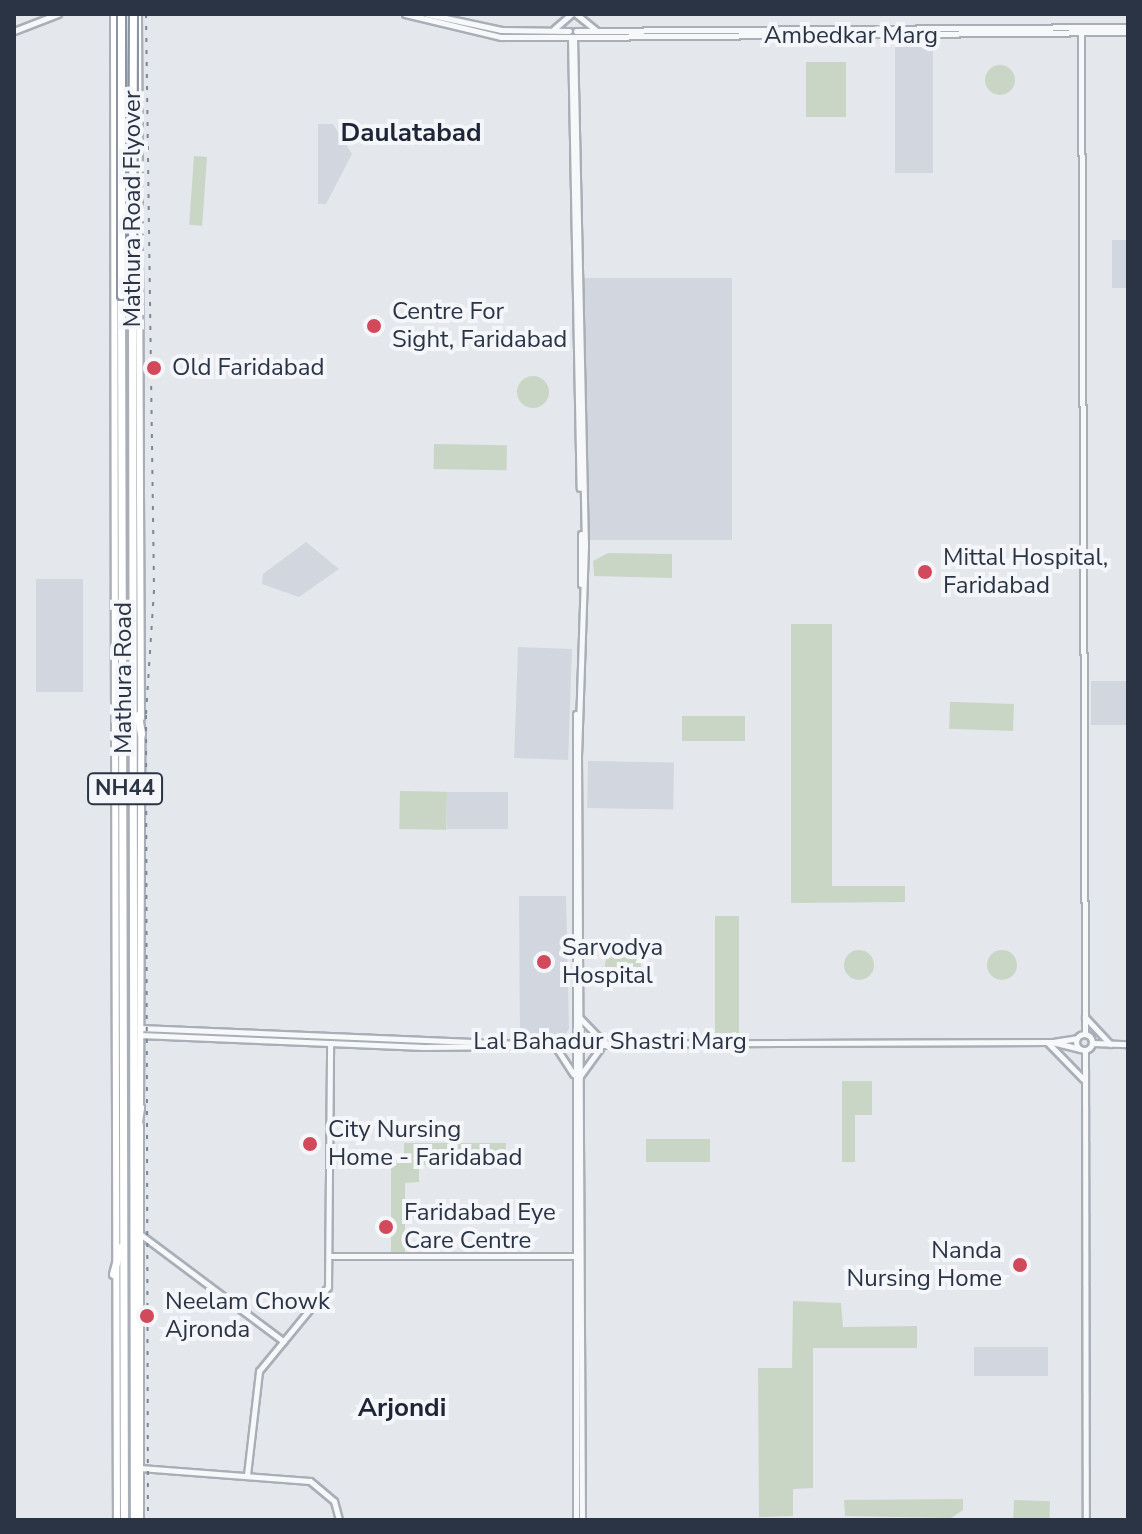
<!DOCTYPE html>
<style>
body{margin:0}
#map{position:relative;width:1142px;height:1534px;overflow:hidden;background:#e4e7ec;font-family:"Nunito Sans",sans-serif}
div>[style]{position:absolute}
.built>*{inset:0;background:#d2d6de;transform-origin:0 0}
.green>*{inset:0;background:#c9d6c5;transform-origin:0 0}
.round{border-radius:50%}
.roads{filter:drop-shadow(2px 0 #a9aeb7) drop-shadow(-2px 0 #a9aeb7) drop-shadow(0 2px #a9aeb7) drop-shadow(0 -2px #a9aeb7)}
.minor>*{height:5px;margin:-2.5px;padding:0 2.5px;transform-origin:2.5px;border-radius:2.5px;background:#f7f8fa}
.minor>.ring{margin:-2.5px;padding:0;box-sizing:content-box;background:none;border:5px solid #f7f8fa;border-radius:50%}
.major>*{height:6px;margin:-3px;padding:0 3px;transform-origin:3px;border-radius:3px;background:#fff}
.highway>*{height:7px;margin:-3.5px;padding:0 3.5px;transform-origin:3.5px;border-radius:3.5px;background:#fff}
.rail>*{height:2px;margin-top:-1px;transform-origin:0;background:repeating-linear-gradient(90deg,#7d8696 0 4px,transparent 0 12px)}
.bridges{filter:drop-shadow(2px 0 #8b94a3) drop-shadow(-2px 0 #8b94a3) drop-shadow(0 2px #8b94a3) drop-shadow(0 -2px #8b94a3)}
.highway-bridge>*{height:7px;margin:-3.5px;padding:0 3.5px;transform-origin:3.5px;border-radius:3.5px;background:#fff}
.dots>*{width:22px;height:22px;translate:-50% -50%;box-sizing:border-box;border:4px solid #f4f6f9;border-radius:50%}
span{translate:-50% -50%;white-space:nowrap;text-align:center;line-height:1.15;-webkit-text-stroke:8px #f4f6f9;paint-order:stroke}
.shield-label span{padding:2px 6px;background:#f4f6f9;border:2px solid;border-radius:6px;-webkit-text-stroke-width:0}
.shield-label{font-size:22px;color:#2b3445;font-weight:700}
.street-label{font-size:24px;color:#2b3445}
.poi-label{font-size:24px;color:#2b3445}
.left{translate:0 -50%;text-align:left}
.right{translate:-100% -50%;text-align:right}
.neighbourhood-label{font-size:26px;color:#1d2536;font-weight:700}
.frame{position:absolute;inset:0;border:16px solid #2b3445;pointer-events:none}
</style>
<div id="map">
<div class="built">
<i style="left:895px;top:43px;width:38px;height:130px"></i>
<i style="clip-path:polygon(318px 124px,333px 124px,352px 154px,326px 204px,318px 204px)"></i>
<i style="left:1112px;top:240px;width:16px;height:48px"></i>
<i style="left:732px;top:278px;width:262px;height:148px;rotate:90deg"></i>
<i style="clip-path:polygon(306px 542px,339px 569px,299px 597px,262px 584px,263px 574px)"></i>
<i style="left:36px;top:579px;width:47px;height:113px"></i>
<i style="left:572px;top:649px;width:111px;height:54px;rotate:92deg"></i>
<i style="left:1128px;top:681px;width:44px;height:37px;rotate:90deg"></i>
<i style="left:588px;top:761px;width:86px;height:47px;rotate:1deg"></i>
<i style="left:447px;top:792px;width:61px;height:37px"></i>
<i style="clip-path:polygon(519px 896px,566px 896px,569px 1029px,563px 1037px,520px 1037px)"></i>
<i style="left:974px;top:1347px;width:74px;height:29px"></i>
</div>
<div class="green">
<i style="left:806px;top:62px;width:40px;height:55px"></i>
<i class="round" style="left:985px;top:65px;width:30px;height:30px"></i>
<i style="left:194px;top:156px;width:13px;height:69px;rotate:4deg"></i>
<i class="round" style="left:517px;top:376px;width:32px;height:32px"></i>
<i style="left:434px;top:444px;width:73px;height:25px;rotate:1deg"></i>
<i style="clip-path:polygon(608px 553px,672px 554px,672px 578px,594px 576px,593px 561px)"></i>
<i style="clip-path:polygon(791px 624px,832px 624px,832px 886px,905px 886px,905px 902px,791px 903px)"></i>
<i style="left:1014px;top:704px;width:27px;height:64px;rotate:92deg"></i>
<i style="left:745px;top:716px;width:25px;height:63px;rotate:90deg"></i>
<i style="left:400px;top:791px;width:47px;height:38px;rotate:1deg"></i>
<i style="left:739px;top:916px;width:122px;height:24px;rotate:90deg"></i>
<i class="round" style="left:605px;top:948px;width:36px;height:36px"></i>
<i class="round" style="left:987px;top:950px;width:30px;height:30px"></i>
<i class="round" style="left:844px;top:950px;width:30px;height:30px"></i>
<i style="clip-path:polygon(842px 1081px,872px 1081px,872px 1115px,855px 1115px,855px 1162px,842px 1162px)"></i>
<i style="left:646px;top:1139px;width:64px;height:23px"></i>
<i style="clip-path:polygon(404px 1143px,506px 1143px,505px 1165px,419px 1165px,419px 1182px,405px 1183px,405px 1252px,391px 1252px,391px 1160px,404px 1160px)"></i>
<i style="clip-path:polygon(793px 1301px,841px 1303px,843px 1327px,917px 1326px,917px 1348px,813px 1348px,813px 1488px,793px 1489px,793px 1516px,759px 1517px,758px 1368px,792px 1368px)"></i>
<i style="clip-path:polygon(963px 1499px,963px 1510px,951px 1518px,845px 1516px,844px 1500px)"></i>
<i style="left:1014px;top:1500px;width:36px;height:20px;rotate:2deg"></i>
</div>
<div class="roads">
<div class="minor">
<i style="left:405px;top:14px;width:99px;rotate:13.5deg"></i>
<i style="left:501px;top:37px;width:70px"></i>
<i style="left:571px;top:37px;width:451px;rotate:88.9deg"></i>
<i style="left:427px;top:14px;width:76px;rotate:12.2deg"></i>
<i style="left:501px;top:30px;width:68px;rotate:0.8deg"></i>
<i style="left:576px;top:14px;width:26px;rotate:39deg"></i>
<i style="left:1081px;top:28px;width:1006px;rotate:89.77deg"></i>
<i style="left:554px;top:29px;width:23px;rotate:-41deg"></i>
<i style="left:14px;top:31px;width:47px;rotate:-21.1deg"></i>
<i style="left:576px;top:31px;width:552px;rotate:-0.42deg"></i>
<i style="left:581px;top:584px;width:50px;rotate:-90deg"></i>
<i style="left:576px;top:714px;width:806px;rotate:90deg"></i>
<i style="left:1085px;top:1017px;width:37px;rotate:47deg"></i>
<i style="left:580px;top:1018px;width:35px;rotate:46deg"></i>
<i style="left:140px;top:1028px;width:375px;rotate:2.4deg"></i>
<i style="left:515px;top:1044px;width:537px;rotate:-0.21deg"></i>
<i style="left:1052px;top:1042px;width:29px;rotate:14deg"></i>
<i class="ring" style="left:1076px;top:1034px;width:11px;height:11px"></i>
<i style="left:140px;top:1035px;width:284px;rotate:2.4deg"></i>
<i style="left:424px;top:1047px;width:183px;rotate:-0.6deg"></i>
<i style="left:1053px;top:1042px;width:24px;rotate:-9deg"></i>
<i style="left:1048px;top:1043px;width:50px;rotate:45.8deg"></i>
<i style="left:1093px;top:1043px;width:35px;rotate:2deg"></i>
<i style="left:557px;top:1049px;width:30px;rotate:57deg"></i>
<i style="left:1085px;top:1050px;width:470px;rotate:89.9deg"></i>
<i style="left:580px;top:1076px;width:34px;rotate:-54deg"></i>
<i style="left:140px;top:1234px;width:179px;rotate:36.8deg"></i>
<i style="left:329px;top:1256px;width:247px"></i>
<i style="left:140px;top:1468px;width:170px;rotate:4.4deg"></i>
<i style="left:310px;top:1481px;width:31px;rotate:40deg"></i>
<i style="left:334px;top:1501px;width:20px;rotate:75deg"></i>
<i style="left:247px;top:1475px;width:105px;rotate:-83.4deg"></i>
<i style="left:259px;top:1371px;width:109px;rotate:-50.6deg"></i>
<i style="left:328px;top:1287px;width:244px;rotate:-89.5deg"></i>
<i style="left:582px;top:1520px;width:764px;rotate:-90.3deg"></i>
<i style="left:578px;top:756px;width:210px;rotate:-88.1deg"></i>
<i style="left:585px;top:546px;width:509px;rotate:-91.24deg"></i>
<i style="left:574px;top:37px;width:554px;rotate:-0.52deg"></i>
</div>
<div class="major">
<i style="left:114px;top:14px;width:688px;rotate:89.92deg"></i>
<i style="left:138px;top:14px;width:704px;rotate:89.76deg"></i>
<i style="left:115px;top:713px;width:807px;rotate:89.86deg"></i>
<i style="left:140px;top:1110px;width:380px;rotate:-89.8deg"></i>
<i style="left:140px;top:1125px;width:395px;rotate:90deg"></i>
</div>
<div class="highway">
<i style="left:121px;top:295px;width:1225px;rotate:89.86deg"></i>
<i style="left:132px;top:295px;width:1225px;rotate:89.91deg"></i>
<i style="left:115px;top:701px;width:35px;rotate:80deg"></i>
<i style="left:138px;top:715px;width:19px;rotate:81deg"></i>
<i style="left:137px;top:1129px;width:22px;rotate:-82deg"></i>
<i style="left:113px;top:1274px;width:28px;rotate:-75deg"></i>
<i style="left:137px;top:1391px;width:14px;rotate:82deg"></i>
</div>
</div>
<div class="rail">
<i style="left:146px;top:14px;width:576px;rotate:89.2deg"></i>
<i style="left:154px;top:590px;width:125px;rotate:93.7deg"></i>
<i style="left:146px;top:715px;width:805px;rotate:89.86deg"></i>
</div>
<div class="bridges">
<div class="highway-bridge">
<i style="left:121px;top:14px;width:281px;rotate:90deg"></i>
<i style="left:132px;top:295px;width:281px;rotate:-89.8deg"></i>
</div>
</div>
<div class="dots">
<i style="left:374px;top:326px;background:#d1495b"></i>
<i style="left:154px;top:368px;background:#d1495b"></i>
<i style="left:925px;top:572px;background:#d1495b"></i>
<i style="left:544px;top:962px;background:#d1495b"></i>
<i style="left:310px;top:1144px;background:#d1495b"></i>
<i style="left:386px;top:1227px;background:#d1495b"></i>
<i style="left:1020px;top:1265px;background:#d1495b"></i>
<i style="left:147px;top:1316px;background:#d1495b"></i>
</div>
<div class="shield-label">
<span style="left:125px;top:789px">NH44</span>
</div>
<div class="street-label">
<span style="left:851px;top:36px">Ambedkar Marg</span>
<span style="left:133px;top:209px;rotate:-90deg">Mathura Road Flyover</span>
<span style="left:124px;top:678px;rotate:-90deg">Mathura Road</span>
<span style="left:610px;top:1042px">Lal Bahadur Shastri Marg</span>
</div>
<div class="poi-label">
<span class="left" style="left:392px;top:326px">Centre For<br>Sight, Faridabad</span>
<span class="left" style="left:172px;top:368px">Old Faridabad</span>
<span class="left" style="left:943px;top:572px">Mittal Hospital,<br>Faridabad</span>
<span class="left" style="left:562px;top:962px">Sarvodya<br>Hospital</span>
<span class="left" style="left:328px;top:1144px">City Nursing<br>Home - Faridabad</span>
<span class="left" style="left:404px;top:1227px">Faridabad Eye<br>Care Centre</span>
<span class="right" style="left:1002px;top:1265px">Nanda<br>Nursing Home</span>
<span class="left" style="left:165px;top:1316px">Neelam Chowk<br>Ajronda</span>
</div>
<div class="neighbourhood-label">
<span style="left:411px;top:133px">Daulatabad</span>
<span style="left:402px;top:1408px">Arjondi</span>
</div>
<div class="frame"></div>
</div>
